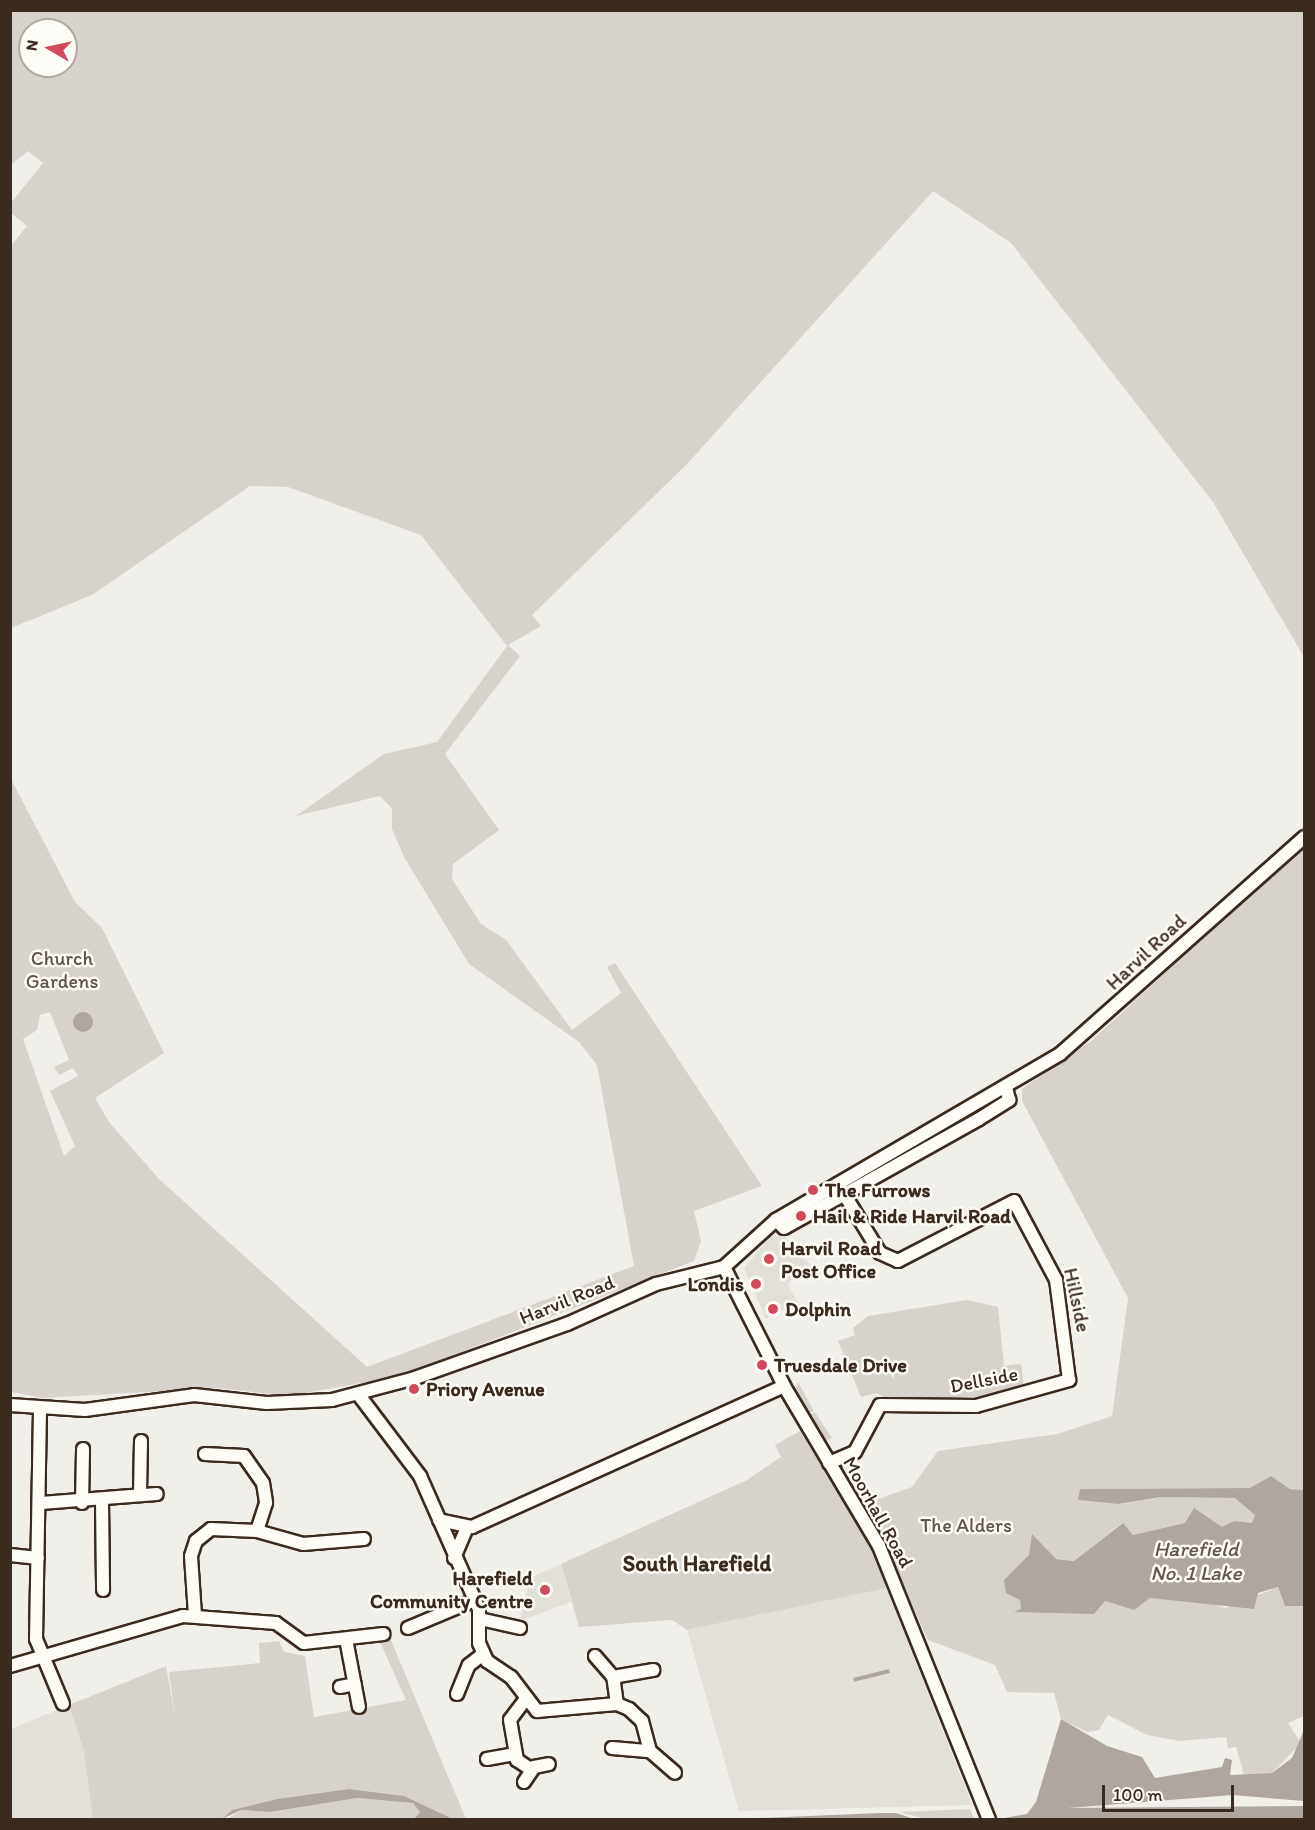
<!DOCTYPE html>
<style>
body{margin:0}
#map{position:relative;width:1315px;height:1830px;overflow:hidden;background:#f1efea;font-family:Itim,sans-serif}
div>[style]{position:absolute}
.built>*{inset:0;background:#e3e0da}
.green>*{inset:0;background:#d7d2cc}
.water>*{inset:0;background:#aea69f;transform-origin:0 0}
.round{border-radius:50%}
.roads{filter:drop-shadow(2px 0 #3b2a1e) drop-shadow(-2px 0 #3b2a1e) drop-shadow(0 2px #3b2a1e) drop-shadow(0 -2px #3b2a1e)}
.minor>*{height:12px;margin:-6px;padding:0 6px;transform-origin:6px;border-radius:6px;background:#fdfcf7}
.dots>*{width:16px;height:16px;translate:-50% -50%;box-sizing:border-box;border:3px solid #fdfcf7;border-radius:50%}
span{translate:-50% -50%;white-space:nowrap;text-align:center;line-height:1.15;-webkit-text-stroke:5px #fdfcf7;paint-order:stroke}
.street-label{font-size:20px;color:#3b2a1e}
.park-label{font-size:20px;color:#62544a}
.poi-label{font-size:20px;color:#3b2a1e;font-weight:700}
.left{translate:0 -50%;text-align:left}
.right{translate:-100% -50%;text-align:right}
.water-label{font-size:21px;color:#63554b;font-style:italic}
.quarter-label{font-size:22px;color:#3b2a1e;font-weight:700}
.frame{position:absolute;inset:0;border:12px solid #3b2a1e;pointer-events:none}
.north{position:absolute;left:18px;top:18px;width:60px;height:60px;box-sizing:border-box;background:#fdfcf7;border:2px solid #afa8a0;border-radius:50%;rotate:279deg;font-size:16px;font-weight:700;line-height:24px;text-align:center;color:#3b2a1e}
.north::after{content:'';display:block;margin:auto;width:21px;height:27px;background:#d1495b;clip-path:polygon(50% 0,100% 100%,50% 72%,0 100%)}
.scale{position:absolute;left:1102px;top:1785px;width:132px;height:27px;box-sizing:border-box;border:3px solid #3b2a1e;border-top:0;padding-left:8px;font-size:18px;line-height:21px;white-space:nowrap;color:#3b2a1e;-webkit-text-stroke:4px #fdfcf7;paint-order:stroke}
</style>
<div id="map">
<div class="built">
<i style="clip-path:polygon(785px 1236px,794px 1252px,823px 1273px,817px 1281px,796px 1271px,788px 1285px,798px 1303px,766px 1319px,744px 1268px,770px 1237px)"></i>
<i style="clip-path:polygon(561px 1564px,571px 1602px,520px 1621px,530px 1578px)"></i>
<i style="clip-path:polygon(887px 1588px,972px 1805px,739px 1811px,687px 1630px)"></i>
<i style="clip-path:polygon(69px 1705px,85px 1755px,93px 1819px,11px 1820px,11px 1729px)"></i>
</div>
<div class="green">
<i style="clip-path:polygon(evenodd,10px 11px,1304px 11px,1304px 657px,1213px 502px,1011px 243px,933px 191px,688px 463px,532px 615px,541px 626px,508px 645px,520px 656px,445px 754px,499px 830px,453px 864px,452px 879px,481px 924px,506px 940px,572px 1030px,621px 993px,607px 967px,615px 963px,762px 1186px,694px 1211px,701px 1241px,694px 1261px,374px 1386px,366px 1382px,289px 1396px,217px 1388px,43px 1398px,11px 1392px,11px 779px,75px 902px,102px 928px,164px 1053px,95px 1098px,109px 1122px,159px 1179px,367px 1367px,634px 1266px,597px 1065px,579px 1042px,469px 964px,404px 857px,392px 829px,392px 809px,380px 796px,296px 816px,384px 754px,437px 742px,507px 646px,421px 535px,288px 487px,250px 486px,92px 595px,11px 628px,10px 247px,27px 226px,11px 213px,11px 203px,43px 163px,28px 151px,11px 165px,10px 11px,30px 30px,66px 30px,66px 66px,30px 66px,30px 30px,10px 11px,50px 1012px,69px 1060px,54px 1067px,59px 1075px,73px 1068px,78px 1076px,50px 1091px,75px 1146px,64px 1156px,23px 1039px,37px 1030px,40px 1015px,50px 1012px)"></i>
<i style="clip-path:polygon(1304px 845px,1304px 1490px,1290px 1489px,1271px 1476px,1250px 1488px,1080px 1489px,1079px 1500px,1118px 1504px,1160px 1497px,1235px 1498px,1255px 1514px,1252px 1523px,1234px 1521px,1222px 1527px,1185px 1523px,1133px 1535px,1122px 1523px,1074px 1561px,1030px 1555px,1017px 1571px,1021px 1609px,1016px 1612px,1105px 1601px,1134px 1610px,1150px 1598px,1208px 1602px,1225px 1608px,1278px 1587px,1285px 1606px,1304px 1606px,1304px 1716px,1288px 1723px,1301px 1743px,1272px 1773px,1244px 1775px,1236px 1747px,1228px 1748px,1226px 1737px,1180px 1741px,1147px 1735px,1108px 1715px,1099px 1730px,1087px 1732px,1061px 1719px,1054px 1693px,1007px 1692px,995px 1665px,928px 1640px,867px 1503px,912px 1487px,938px 1451px,1057px 1434px,1112px 1416px,1128px 1298px,1022px 1101px,1022px 1089px,1091px 1041px)"></i>
<i style="clip-path:polygon(1001px 1096px,1004px 1098px,847px 1187px,847px 1185px)"></i>
<i style="clip-path:polygon(967px 1300px,998px 1307px,1004px 1366px,1021px 1364px,1024px 1388px,984px 1399px,888px 1400px,877px 1393px,861px 1397px,838px 1341px,855px 1335px,853px 1328px,868px 1316px)"></i>
<i style="clip-path:polygon(798px 1382px,814px 1411px,809px 1414px,795px 1391px)"></i>
<i style="clip-path:polygon(815px 1412px,832px 1438px,826px 1441px,810px 1415px)"></i>
<i style="clip-path:polygon(800px 1431px,869px 1543px,887px 1588px,687px 1630px,672px 1620px,579px 1627px,561px 1564px,747px 1480px,781px 1457px,775px 1445px)"></i>
<i style="clip-path:polygon(390px 1638px,466px 1819px,453px 1819px,404px 1796px,349px 1789px,277px 1799px,232px 1810px,222px 1819px,93px 1819px,84px 1752px,69px 1705px,166px 1666px,175px 1716px,169px 1672px,260px 1663px,259px 1643px,279px 1641px,284px 1652px,305px 1656px,314px 1717px,406px 1700px,381px 1644px,380px 1639px)"></i>
<i style="clip-path:polygon(357px 1798px,413px 1803px,420px 1812px,414px 1820px,226px 1820px,241px 1810px,270px 1812px)"></i>
<i style="clip-path:polygon(970px 1809px,974px 1818px,926px 1819px,899px 1812px)"></i>
</div>
<div class="water">
<i class="round" style="left:73px;top:1012px;width:20px;height:20px"></i>
<i style="clip-path:polygon(1271px 1476px,1290px 1489px,1304px 1490px,1304px 1606px,1285px 1606px,1278px 1587px,1258px 1593px,1254px 1609px,1150px 1598px,1134px 1610px,1105px 1601px,1094px 1614px,1014px 1612px,1021px 1609px,1020px 1600px,1006px 1593px,1004px 1580px,1029px 1555px,1032px 1534px,1056px 1559px,1074px 1561px,1123px 1523px,1133px 1535px,1185px 1523px,1194px 1508px,1222px 1527px,1234px 1521px,1252px 1523px,1255px 1515px,1235px 1498px,1160px 1497px,1118px 1504px,1078px 1500px,1080px 1489px,1250px 1488px)"></i>
<i style="left:889px;top:1669px;width:4px;height:37px;rotate:76deg"></i>
<i style="clip-path:polygon(1061px 1719px,1107px 1746px,1142px 1757px,1155px 1778px,1222px 1767px,1225px 1758px,1232px 1760px,1230px 1775px,1272px 1773px,1292px 1758px,1304px 1730px,1304px 1801px,1233px 1795px,1068px 1808px,1304px 1806px,1304px 1819px,999px 1819px,1027px 1814px,1036px 1802px)"></i>
<i style="clip-path:polygon(349px 1789px,404px 1796px,453px 1819px,414px 1819px,420px 1812px,413px 1803px,357px 1798px,270px 1812px,241px 1810px,222px 1819px,232px 1810px,277px 1799px)"></i>
<i style="clip-path:polygon(896px 1813px,914px 1819px,736px 1819px,880px 1813px)"></i>
</div>
<div class="roads">
<div class="minor">
<i style="left:776px;top:1220px;width:11px;rotate:45deg"></i>
<i style="left:784px;top:1228px;width:223px;rotate:-29.2deg"></i>
<i style="left:979px;top:1119px;width:36px;rotate:-32deg"></i>
<i style="left:1009px;top:1100px;width:13px;rotate:-103deg"></i>
<i style="left:724px;top:1267px;width:133px;rotate:63.2deg"></i>
<i style="left:784px;top:1386px;width:186px;rotate:59.3deg"></i>
<i style="left:879px;top:1546px;width:295px;rotate:68.1deg"></i>
<i style="left:358px;top:1394px;width:103px;rotate:52.9deg"></i>
<i style="left:420px;top:1476px;width:145px;rotate:66.1deg"></i>
<i style="left:479px;top:1609px;width:34px;rotate:90deg"></i>
<i style="left:479px;top:1643px;width:20px;rotate:66deg"></i>
<i style="left:487px;top:1661px;width:29px;rotate:34deg"></i>
<i style="left:511px;top:1677px;width:43px;rotate:52.6deg"></i>
<i style="left:537px;top:1711px;width:80px;rotate:-5deg"></i>
<i style="left:617px;top:1704px;width:13px;rotate:23deg"></i>
<i style="left:629px;top:1709px;width:18px;rotate:43deg"></i>
<i style="left:642px;top:1721px;width:31px;rotate:75deg"></i>
<i style="left:650px;top:1751px;width:33px;rotate:41deg"></i>
<i style="left:10px;top:1405px;width:75px;rotate:3.8deg"></i>
<i style="left:85px;top:1410px;width:110px;rotate:-7.8deg"></i>
<i style="left:194px;top:1395px;width:73px;rotate:6.3deg"></i>
<i style="left:267px;top:1403px;width:65px;rotate:-2.6deg"></i>
<i style="left:332px;top:1400px;width:86px;rotate:-14.8deg"></i>
<i style="left:415px;top:1378px;width:161px;rotate:-19.6deg"></i>
<i style="left:567px;top:1324px;width:98px;rotate:-24.2deg"></i>
<i style="left:656px;top:1284px;width:70px;rotate:-14deg"></i>
<i style="left:724px;top:1267px;width:70px;rotate:-42.1deg"></i>
<i style="left:776px;top:1220px;width:329px;rotate:-30.3deg"></i>
<i style="left:1060px;top:1054px;width:327px;rotate:-41.6deg"></i>
<i style="left:40px;top:1410px;width:229px;rotate:91deg"></i>
<i style="left:36px;top:1639px;width:70px;rotate:67.4deg"></i>
<i style="left:205px;top:1454px;width:39px;rotate:3deg"></i>
<i style="left:244px;top:1456px;width:33px;rotate:55deg"></i>
<i style="left:263px;top:1483px;width:20px;rotate:81deg"></i>
<i style="left:266px;top:1503px;width:29px;rotate:108deg"></i>
<i style="left:829px;top:1463px;width:28px;rotate:-23deg"></i>
<i style="left:855px;top:1452px;width:53px;rotate:-62deg"></i>
<i style="left:880px;top:1405px;width:96px;rotate:0.6deg"></i>
<i style="left:976px;top:1406px;width:97px;rotate:-15.6deg"></i>
<i style="left:1069px;top:1380px;width:101px;rotate:-97.4deg"></i>
<i style="left:1056px;top:1280px;width:89px;rotate:-118deg"></i>
<i style="left:1014px;top:1201px;width:131px;rotate:152.7deg"></i>
<i style="left:898px;top:1261px;width:20px;rotate:-156deg"></i>
<i style="left:880px;top:1253px;width:81px;rotate:-121.3deg"></i>
<i style="left:140px;top:1493px;width:52px;rotate:-88.9deg"></i>
<i style="left:102px;top:1502px;width:88px;rotate:89.3deg"></i>
<i style="left:41px;top:1503px;width:116px;rotate:-4.4deg"></i>
<i style="left:82px;top:1503px;width:54px;rotate:-88.9deg"></i>
<i style="left:439px;top:1520px;width:34px;rotate:12deg"></i>
<i style="left:472px;top:1527px;width:342px;rotate:-24.3deg"></i>
<i style="left:10px;top:1555px;width:28px;rotate:6deg"></i>
<i style="left:454px;top:1558px;width:33px;rotate:-67deg"></i>
<i style="left:195px;top:1615px;width:59px;rotate:-93.9deg"></i>
<i style="left:191px;top:1556px;width:16px;rotate:-72deg"></i>
<i style="left:196px;top:1541px;width:19px;rotate:-39deg"></i>
<i style="left:211px;top:1529px;width:46px;rotate:2.5deg"></i>
<i style="left:257px;top:1531px;width:48px;rotate:15.8deg"></i>
<i style="left:303px;top:1544px;width:61px;rotate:-4.7deg"></i>
<i style="left:480px;top:1619px;width:41px;rotate:12.7deg"></i>
<i style="left:408px;top:1628px;width:73px;rotate:-22.7deg"></i>
<i style="left:346px;top:1639px;width:69px;rotate:79.2deg"></i>
<i style="left:595px;top:1656px;width:28px;rotate:49deg"></i>
<i style="left:10px;top:1666px;width:180px;rotate:-16.1deg"></i>
<i style="left:183px;top:1616px;width:93px;rotate:4.3deg"></i>
<i style="left:276px;top:1623px;width:34px;rotate:36deg"></i>
<i style="left:304px;top:1643px;width:80px;rotate:-6.5deg"></i>
<i style="left:340px;top:1687px;width:15px;rotate:-11deg"></i>
<i style="left:457px;top:1694px;width:31px;rotate:-68deg"></i>
<i style="left:469px;top:1665px;width:18px;rotate:-38deg"></i>
<i style="left:525px;top:1700px;width:25px;rotate:127deg"></i>
<i style="left:510px;top:1720px;width:41px;rotate:80.1deg"></i>
<i style="left:517px;top:1760px;width:18px;rotate:34deg"></i>
<i style="left:617px;top:1704px;width:27px;rotate:-98deg"></i>
<i style="left:613px;top:1677px;width:41px;rotate:-9.9deg"></i>
<i style="left:612px;top:1748px;width:38px;rotate:5deg"></i>
<i style="left:487px;top:1759px;width:29px;rotate:-10deg"></i>
<i style="left:524px;top:1782px;width:18px;rotate:-56deg"></i>
<i style="left:534px;top:1767px;width:15px;rotate:-11deg"></i>
</div>
</div>
<div class="dots">
<i style="left:813px;top:1190px;background:#d1495b"></i>
<i style="left:801px;top:1216px;background:#d1495b"></i>
<i style="left:769px;top:1259px;background:#d1495b"></i>
<i style="left:756px;top:1284px;background:#d1495b"></i>
<i style="left:773px;top:1309px;background:#d1495b"></i>
<i style="left:762px;top:1365px;background:#d1495b"></i>
<i style="left:414px;top:1389px;background:#d1495b"></i>
<i style="left:545px;top:1590px;background:#d1495b"></i>
</div>
<div class="street-label">
<span style="left:1146px;top:952px;rotate:-43deg">Harvil Road</span>
<span style="left:567px;top:1300px;rotate:-22deg">Harvil Road</span>
<span style="left:1077px;top:1300px;rotate:78deg">Hillside</span>
<span style="left:984px;top:1380px;rotate:-11deg">Dellside</span>
<span style="left:878px;top:1512px;rotate:61deg">Moorhall Road</span>
</div>
<div class="park-label">
<span style="left:62px;top:970px">Church<br>Gardens</span>
<span style="left:966px;top:1525px">The Alders</span>
</div>
<div class="poi-label">
<span class="left" style="left:825px;top:1190px">The Furrows</span>
<span class="left" style="left:813px;top:1216px">Hail &amp; Ride Harvil Road</span>
<span class="left" style="left:781px;top:1260px">Harvil Road<br>Post Office</span>
<span class="right" style="left:744px;top:1284px">Londis</span>
<span class="left" style="left:785px;top:1309px">Dolphin</span>
<span class="left" style="left:774px;top:1365px">Truesdale Drive</span>
<span class="left" style="left:426px;top:1389px">Priory Avenue</span>
<span class="right" style="left:533px;top:1590px">Harefield<br>Community Centre</span>
</div>
<div class="water-label">
<span style="left:1196px;top:1561px">Harefield<br>No. 1 Lake</span>
</div>
<div class="quarter-label">
<span style="left:697px;top:1564px">South Harefield</span>
</div>
<div class="frame"></div>
<div class="north">N</div>
<div class="scale">100 m</div>
</div>
